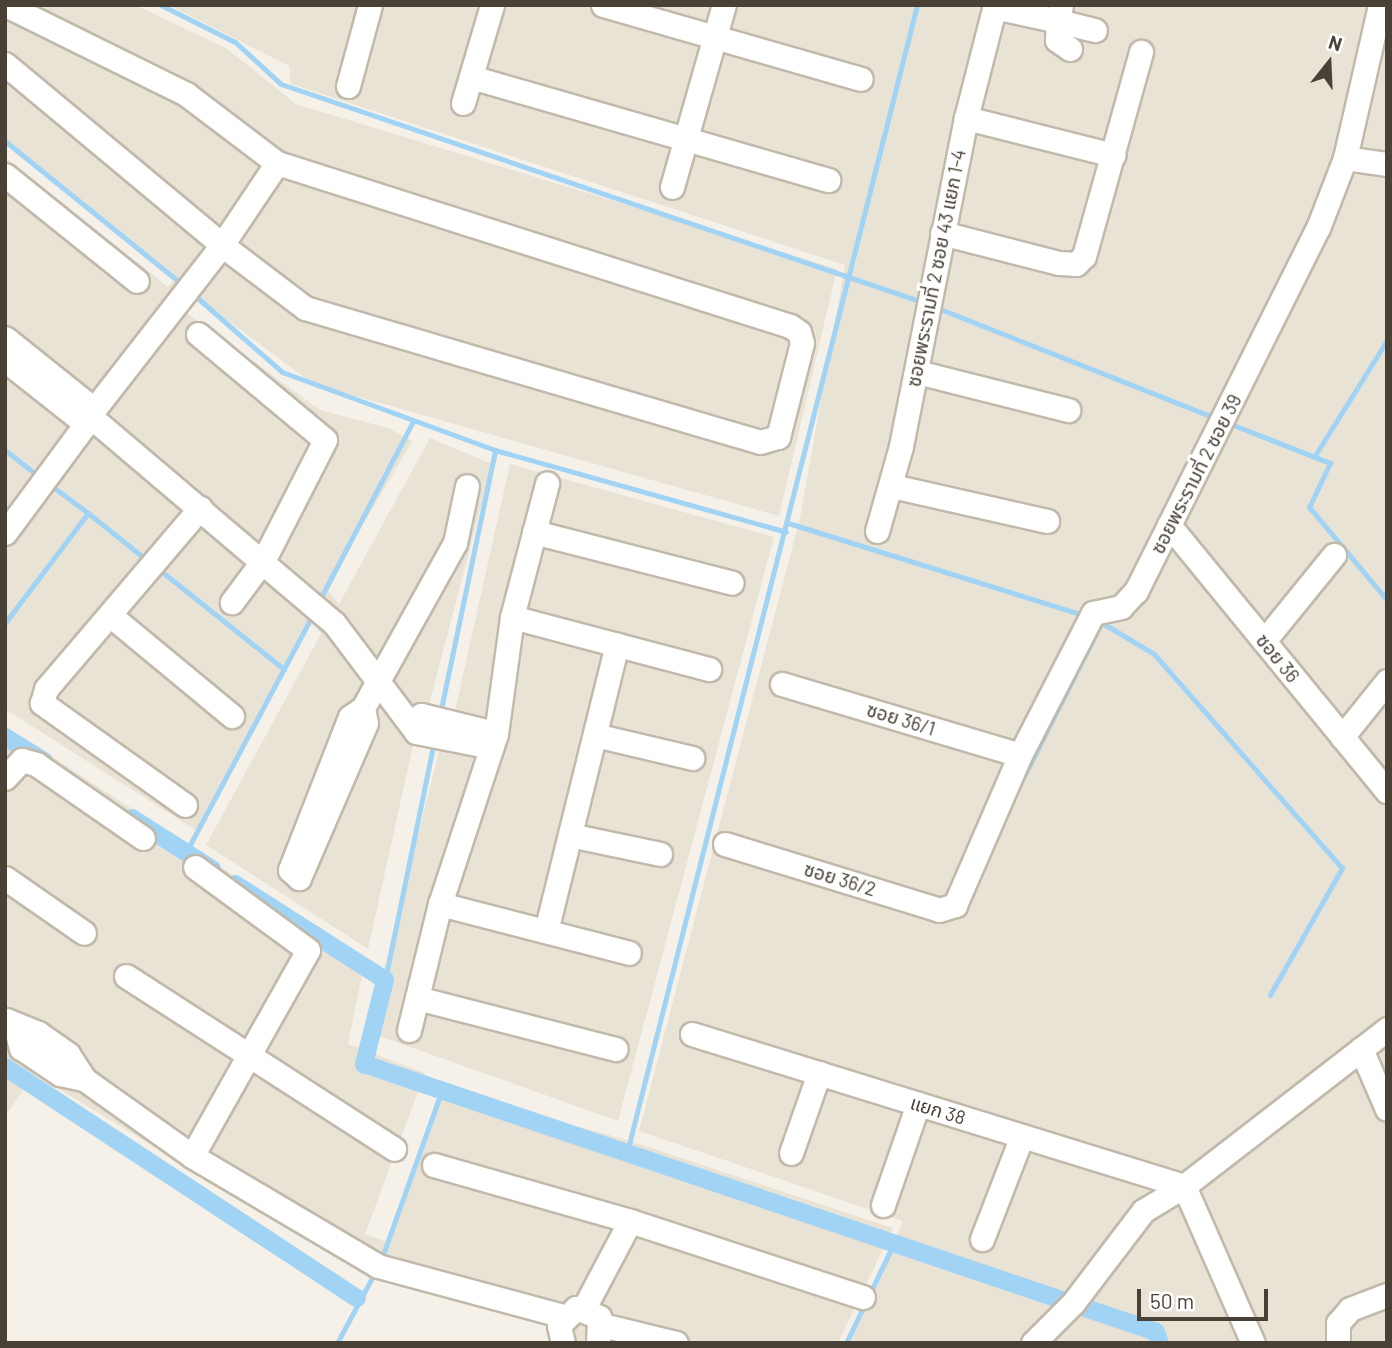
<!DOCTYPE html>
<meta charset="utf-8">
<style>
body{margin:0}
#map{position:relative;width:1392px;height:1348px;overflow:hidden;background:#f5f1e8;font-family:Barlow,"Noto Sans Thai",sans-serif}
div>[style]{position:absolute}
.residential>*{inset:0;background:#e9e3d6}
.stream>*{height:5px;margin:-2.5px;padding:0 2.5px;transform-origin:2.5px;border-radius:2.5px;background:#a1d3f5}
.canal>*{height:18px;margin:-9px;padding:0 9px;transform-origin:9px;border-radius:9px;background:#a1d3f5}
.roads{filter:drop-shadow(2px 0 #c1b9aa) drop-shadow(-2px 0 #c1b9aa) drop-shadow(0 2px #c1b9aa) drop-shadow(0 -2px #c1b9aa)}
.minor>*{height:23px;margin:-11.5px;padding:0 11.5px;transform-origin:11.5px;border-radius:11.5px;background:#fff}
span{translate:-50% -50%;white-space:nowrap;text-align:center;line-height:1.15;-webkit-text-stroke:6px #fff;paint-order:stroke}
.street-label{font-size:19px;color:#494136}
.frame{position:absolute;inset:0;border:7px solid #494136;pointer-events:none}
.north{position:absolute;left:1294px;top:28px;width:70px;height:70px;-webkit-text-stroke:5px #fff;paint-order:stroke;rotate:18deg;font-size:19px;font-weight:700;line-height:28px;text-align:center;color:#494136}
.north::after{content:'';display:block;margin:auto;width:24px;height:32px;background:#494136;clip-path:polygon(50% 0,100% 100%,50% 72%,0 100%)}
.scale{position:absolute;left:1137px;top:1289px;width:131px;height:32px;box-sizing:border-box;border:4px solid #494136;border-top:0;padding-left:9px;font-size:21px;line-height:24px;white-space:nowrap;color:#494136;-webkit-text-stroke:5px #fff;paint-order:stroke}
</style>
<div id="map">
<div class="residential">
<i style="clip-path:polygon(5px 5px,135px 5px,226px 48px,296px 104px,837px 269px,779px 516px,313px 384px,199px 299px,187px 313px,320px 410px,388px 428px,412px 441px,326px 588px,339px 604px,430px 438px,492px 464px,429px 705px,455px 711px,510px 464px,774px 537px,618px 1121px,368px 1032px,442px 740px,416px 732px,368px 949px,206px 845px,321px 634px,311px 618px,197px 831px,5px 709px,5px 157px,168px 287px,175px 279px,5px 138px)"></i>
<i style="clip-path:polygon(169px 5px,1387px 5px,1387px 1343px,846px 1343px,903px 1221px,639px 1131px,800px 518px,845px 265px,291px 84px,289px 66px)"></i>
<i style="clip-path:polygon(5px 726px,365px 961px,348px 1044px,425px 1073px,365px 1234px,387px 1242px,442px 1090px,624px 1139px,893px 1228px,838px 1343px,551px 1343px,545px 1321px,280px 1223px,34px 1074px,5px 1117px)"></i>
</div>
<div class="stream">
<i style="left:161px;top:5px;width:83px;rotate:26.6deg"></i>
<i style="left:235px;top:42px;width:62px;rotate:42.4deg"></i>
<i style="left:281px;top:84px;width:677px;rotate:18.78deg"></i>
<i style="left:5px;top:141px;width:229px;rotate:39deg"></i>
<i style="left:193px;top:294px;width:118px;rotate:41.2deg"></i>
<i style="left:282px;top:372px;width:227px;rotate:20.1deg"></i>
<i style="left:495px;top:450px;width:302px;rotate:15.7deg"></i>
<i style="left:935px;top:307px;width:301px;rotate:21.6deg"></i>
<i style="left:1228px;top:423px;width:110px;rotate:21.4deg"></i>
<i style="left:1330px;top:463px;width:49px;rotate:115.5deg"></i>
<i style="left:1309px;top:507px;width:121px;rotate:50deg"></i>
<i style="left:5px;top:450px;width:42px;rotate:38.2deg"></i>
<i style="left:1314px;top:457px;width:138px;rotate:-58deg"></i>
<i style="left:49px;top:484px;width:49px;rotate:36.6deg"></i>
<i style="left:788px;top:523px;width:312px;rotate:17.3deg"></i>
<i style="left:156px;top:567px;width:164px;rotate:38.6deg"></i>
<i style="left:318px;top:603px;width:203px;rotate:-62.4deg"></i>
<i style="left:1099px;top:621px;width:64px;rotate:31deg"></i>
<i style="left:1154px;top:654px;width:285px;rotate:48.7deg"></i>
<i style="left:1342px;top:868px;width:146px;rotate:119.6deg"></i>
<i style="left:5px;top:623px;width:138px;rotate:-53deg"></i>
<i style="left:88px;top:513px;width:77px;rotate:38.7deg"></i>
<i style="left:440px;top:714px;width:270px;rotate:-78.2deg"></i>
<i style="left:1014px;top:796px;width:195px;rotate:-63.2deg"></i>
<i style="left:186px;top:852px;width:272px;rotate:-61.9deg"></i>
<i style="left:385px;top:980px;width:244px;rotate:-78.4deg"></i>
<i style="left:627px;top:1152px;width:1183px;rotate:-75.81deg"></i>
<i style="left:381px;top:1260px;width:181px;rotate:-70.3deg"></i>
<i style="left:337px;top:1343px;width:81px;rotate:-61.8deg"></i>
<i style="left:846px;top:1343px;width:111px;rotate:-64.4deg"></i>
</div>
<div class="canal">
<i style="left:5px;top:737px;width:46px;rotate:31.6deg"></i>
<i style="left:132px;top:818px;width:95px;rotate:32.5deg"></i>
<i style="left:235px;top:884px;width:178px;rotate:32.6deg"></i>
<i style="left:385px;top:980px;width:87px;rotate:104deg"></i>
<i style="left:364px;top:1064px;width:836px;rotate:18.69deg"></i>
<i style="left:1156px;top:1332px;width:12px;rotate:70deg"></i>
<i style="left:5px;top:1067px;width:421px;rotate:33.3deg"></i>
</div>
<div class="roads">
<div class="minor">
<i style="left:6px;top:5px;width:201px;rotate:26.3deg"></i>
<i style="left:186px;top:94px;width:114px;rotate:37.2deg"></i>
<i style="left:277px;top:163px;width:99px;rotate:123.9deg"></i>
<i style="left:222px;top:245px;width:104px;rotate:37.2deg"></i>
<i style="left:305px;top:308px;width:474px;rotate:16.4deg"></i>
<i style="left:760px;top:442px;width:19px;rotate:-16deg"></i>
<i style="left:778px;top:437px;width:97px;rotate:-75.7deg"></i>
<i style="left:802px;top:343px;width:11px;rotate:-105deg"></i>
<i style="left:799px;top:332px;width:11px;rotate:-146deg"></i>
<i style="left:790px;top:326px;width:538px;rotate:-162.37deg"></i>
<i style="left:603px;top:5px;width:268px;rotate:16deg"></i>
<i style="left:994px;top:7px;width:66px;rotate:12.3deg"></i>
<i style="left:1058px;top:21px;width:16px;rotate:-79deg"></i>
<i style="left:1070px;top:49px;width:16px;rotate:-145deg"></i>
<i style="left:1057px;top:40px;width:19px;rotate:-87deg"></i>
<i style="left:1058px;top:21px;width:38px;rotate:14deg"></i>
<i style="left:5px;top:64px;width:283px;rotate:39.8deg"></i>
<i style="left:222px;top:245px;width:207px;rotate:127.9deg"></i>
<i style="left:471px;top:77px;width:372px;rotate:16.1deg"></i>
<i style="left:348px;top:86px;width:84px;rotate:-74.8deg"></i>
<i style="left:463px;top:103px;width:102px;rotate:-73.5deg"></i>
<i style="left:966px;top:118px;width:152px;rotate:14.1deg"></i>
<i style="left:1345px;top:158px;width:42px;rotate:8.1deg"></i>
<i style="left:5px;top:175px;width:169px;rotate:38.8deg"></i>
<i style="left:672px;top:187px;width:189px;rotate:-74.1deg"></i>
<i style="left:942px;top:233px;width:121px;rotate:14.4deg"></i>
<i style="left:1059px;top:263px;width:17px;rotate:3deg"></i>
<i style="left:1076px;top:264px;width:11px;rotate:-45deg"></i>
<i style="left:1084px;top:256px;width:212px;rotate:-74.4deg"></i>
<i style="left:198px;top:334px;width:165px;rotate:39.8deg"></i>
<i style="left:325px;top:440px;width:134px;rotate:117.1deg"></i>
<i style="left:264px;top:559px;width:54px;rotate:126.7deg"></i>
<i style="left:5px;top:338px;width:110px;rotate:38.7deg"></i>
<i style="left:5px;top:360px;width:97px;rotate:38.3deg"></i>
<i style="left:917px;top:372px;width:156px;rotate:14.1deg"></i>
<i style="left:98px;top:423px;width:309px;rotate:40.3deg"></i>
<i style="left:334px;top:623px;width:136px;rotate:53deg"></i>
<i style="left:416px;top:732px;width:77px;rotate:11.2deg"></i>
<i style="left:892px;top:486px;width:159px;rotate:12.7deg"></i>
<i style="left:1169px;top:525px;width:344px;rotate:50.7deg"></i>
<i style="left:877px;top:531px;width:88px;rotate:-74.2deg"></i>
<i style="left:901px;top:446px;width:334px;rotate:-78.8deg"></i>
<i style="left:966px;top:118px;width:117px;rotate:-75.6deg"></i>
<i style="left:534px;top:532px;width:204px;rotate:14.4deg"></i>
<i style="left:5px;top:533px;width:134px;rotate:-53.5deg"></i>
<i style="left:111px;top:616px;width:157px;rotate:39.6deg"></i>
<i style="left:512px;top:617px;width:204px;rotate:14.8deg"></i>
<i style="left:1264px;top:641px;width:111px;rotate:-50.9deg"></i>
<i style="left:782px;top:684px;width:248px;rotate:16.6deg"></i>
<i style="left:363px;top:708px;width:15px;rotate:79deg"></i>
<i style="left:366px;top:723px;width:169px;rotate:113.4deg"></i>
<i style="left:299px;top:878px;width:12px;rotate:-138deg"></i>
<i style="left:290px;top:870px;width:164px;rotate:-68.6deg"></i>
<i style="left:350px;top:717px;width:16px;rotate:-35deg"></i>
<i style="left:363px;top:708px;width:189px;rotate:-60.9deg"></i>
<i style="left:455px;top:543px;width:58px;rotate:-78.1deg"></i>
<i style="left:411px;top:722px;width:12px;rotate:-35deg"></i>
<i style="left:421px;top:715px;width:75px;rotate:13.9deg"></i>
<i style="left:595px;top:735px;width:100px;rotate:13.3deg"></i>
<i style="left:1342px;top:737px;width:72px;rotate:-51.2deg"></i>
<i style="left:5px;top:778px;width:25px;rotate:-47deg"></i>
<i style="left:22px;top:760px;width:15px;rotate:16deg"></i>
<i style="left:36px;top:764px;width:130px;rotate:34.7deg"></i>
<i style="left:185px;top:805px;width:176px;rotate:-144.5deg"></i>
<i style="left:42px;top:703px;width:15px;rotate:-74deg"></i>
<i style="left:46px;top:689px;width:238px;rotate:-49.6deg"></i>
<i style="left:570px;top:835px;width:92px;rotate:11.9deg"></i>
<i style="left:725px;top:844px;width:224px;rotate:17.1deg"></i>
<i style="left:939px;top:910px;width:17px;rotate:-17deg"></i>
<i style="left:955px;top:905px;width:163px;rotate:-66.6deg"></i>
<i style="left:1020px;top:755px;width:160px;rotate:-62.8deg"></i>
<i style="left:1093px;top:613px;width:29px;rotate:-12deg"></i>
<i style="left:1121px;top:607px;width:22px;rotate:-47deg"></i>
<i style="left:1136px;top:591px;width:406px;rotate:-63.4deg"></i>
<i style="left:1318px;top:228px;width:75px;rotate:-68.9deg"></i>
<i style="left:1345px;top:158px;width:157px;rotate:-77.1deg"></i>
<i style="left:5px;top:878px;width:96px;rotate:34.8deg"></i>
<i style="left:440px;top:904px;width:195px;rotate:14.5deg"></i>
<i style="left:546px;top:931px;width:295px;rotate:-76.1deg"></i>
<i style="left:126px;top:976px;width:319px;rotate:32.8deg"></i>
<i style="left:417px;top:998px;width:205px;rotate:14.4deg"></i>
<i style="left:6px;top:1020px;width:35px;rotate:22deg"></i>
<i style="left:38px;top:1033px;width:37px;rotate:35deg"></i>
<i style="left:68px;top:1054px;width:30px;rotate:57deg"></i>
<i style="left:15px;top:1026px;width:23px;rotate:75deg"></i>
<i style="left:21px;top:1048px;width:47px;rotate:33.7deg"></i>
<i style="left:60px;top:1074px;width:25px;rotate:12deg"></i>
<i style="left:84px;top:1079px;width:133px;rotate:35.5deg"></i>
<i style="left:192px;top:1156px;width:216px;rotate:30.6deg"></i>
<i style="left:378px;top:1266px;width:192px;rotate:15.1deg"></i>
<i style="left:409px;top:1030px;width:130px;rotate:-76.2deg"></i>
<i style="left:440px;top:904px;width:179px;rotate:-71.8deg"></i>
<i style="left:496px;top:734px;width:118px;rotate:-82.2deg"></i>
<i style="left:512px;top:617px;width:138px;rotate:-75.3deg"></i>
<i style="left:692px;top:1034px;width:515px;rotate:17.17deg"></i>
<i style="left:1184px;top:1186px;width:171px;rotate:66.3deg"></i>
<i style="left:1361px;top:1049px;width:65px;rotate:66.6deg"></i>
<i style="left:791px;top:1153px;width:85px;rotate:-70.7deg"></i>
<i style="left:192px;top:1156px;width:236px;rotate:-60.6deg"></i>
<i style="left:308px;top:950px;width:140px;rotate:-143.7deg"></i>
<i style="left:434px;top:1165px;width:204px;rotate:15.9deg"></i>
<i style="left:630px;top:1221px;width:245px;rotate:18.1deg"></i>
<i style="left:883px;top:1205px;width:107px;rotate:-70.9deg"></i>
<i style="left:982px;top:1239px;width:110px;rotate:-68.8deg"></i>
<i style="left:584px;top:1308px;width:98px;rotate:-62.1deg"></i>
<i style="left:602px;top:1325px;width:76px;rotate:13.7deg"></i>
<i style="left:563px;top:1343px;width:18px;rotate:-103deg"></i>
<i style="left:559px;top:1325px;width:24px;rotate:-45deg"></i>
<i style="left:576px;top:1308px;width:25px;rotate:21deg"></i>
<i style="left:599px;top:1317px;width:26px;rotate:92deg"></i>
<i style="left:1033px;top:1343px;width:57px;rotate:-45deg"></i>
<i style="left:1073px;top:1303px;width:116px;rotate:-52.7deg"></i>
<i style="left:1143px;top:1211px;width:48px;rotate:-31.4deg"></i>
<i style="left:1184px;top:1186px;width:257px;rotate:-37.7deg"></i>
<i style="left:1338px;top:1343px;width:20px;rotate:-90deg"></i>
<i style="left:1338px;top:1323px;width:18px;rotate:-49deg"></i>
<i style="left:1350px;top:1309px;width:40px;rotate:-21deg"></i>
</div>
</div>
<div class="street-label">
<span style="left:936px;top:268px;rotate:-79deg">ซอยพระรามที่ 2 ซอย 43 แยก 1-4</span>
<span style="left:1196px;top:474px;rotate:-63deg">ซอยพระรามที่ 2 ซอย 39</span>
<span style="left:1278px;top:658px;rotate:51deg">ซอย 36</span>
<span style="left:901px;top:719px;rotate:17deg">ซอย 36/1</span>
<span style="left:840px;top:879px;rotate:17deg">ซอย 36/2</span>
<span style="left:938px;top:1110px;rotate:17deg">แยก 38</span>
</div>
<div class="frame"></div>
<div class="north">N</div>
<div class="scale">50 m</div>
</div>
